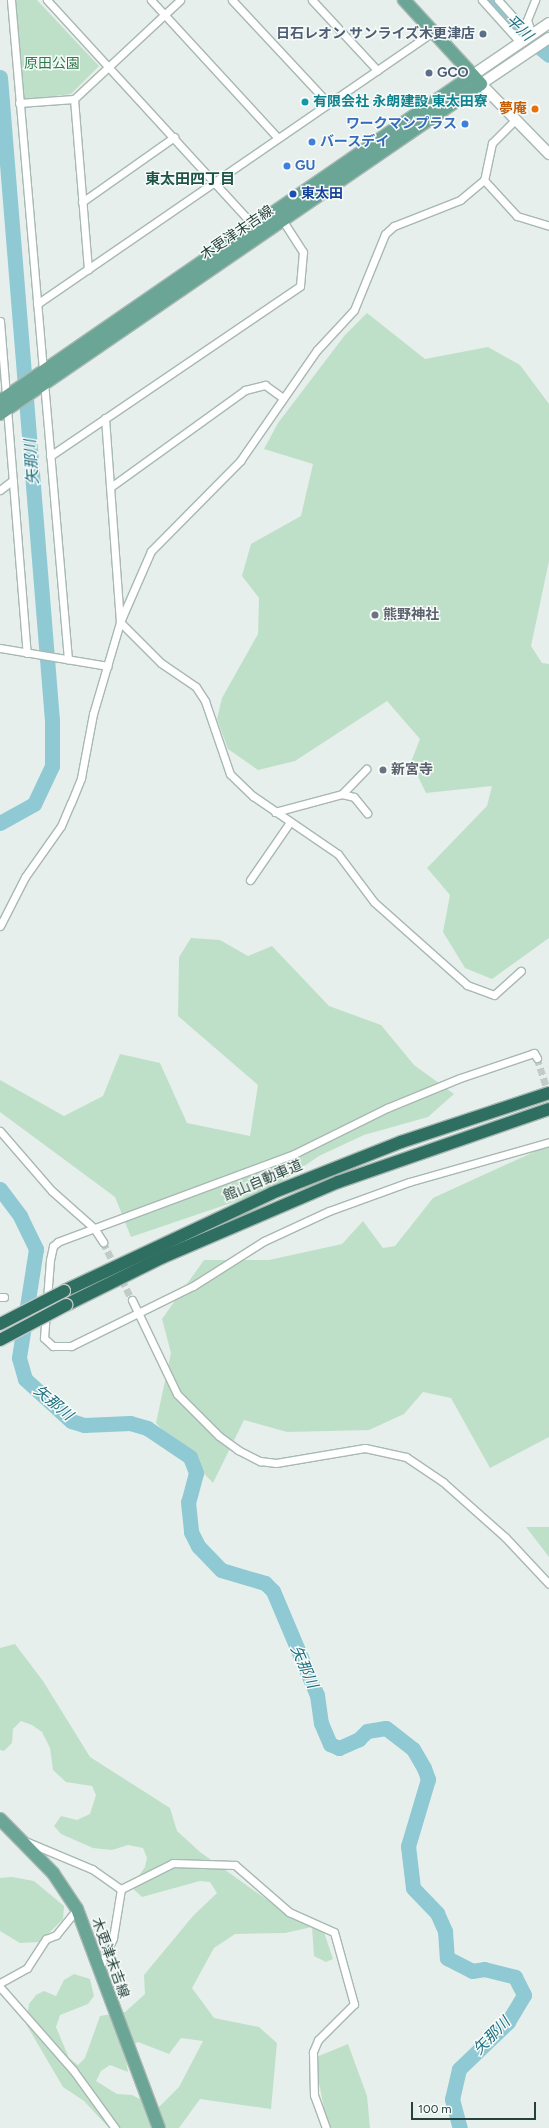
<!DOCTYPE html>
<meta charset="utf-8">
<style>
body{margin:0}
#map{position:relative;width:549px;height:2128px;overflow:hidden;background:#e6efeb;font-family:Figtree,"Noto Sans JP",sans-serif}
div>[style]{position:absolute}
.green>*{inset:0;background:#bfe0c8}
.river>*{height:15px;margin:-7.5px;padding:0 7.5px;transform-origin:7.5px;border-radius:7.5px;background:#8ec9d4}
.street-tunnel>*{height:7px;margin-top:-3.5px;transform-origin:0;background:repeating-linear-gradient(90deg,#bfccc8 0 7px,transparent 0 10.5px)}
.roads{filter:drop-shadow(1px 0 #a8b8b2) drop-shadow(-1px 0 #a8b8b2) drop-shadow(0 1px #a8b8b2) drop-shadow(0 -1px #a8b8b2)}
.street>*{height:7px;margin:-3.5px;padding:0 3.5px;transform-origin:3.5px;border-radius:3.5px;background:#fff}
.secondary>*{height:10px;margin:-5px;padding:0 5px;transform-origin:5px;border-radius:5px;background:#fff}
.primary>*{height:12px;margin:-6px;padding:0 6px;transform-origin:6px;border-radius:6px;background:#6aa596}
.highway>*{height:12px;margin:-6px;padding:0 6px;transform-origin:6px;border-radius:6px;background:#2f6f62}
.bridges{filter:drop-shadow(1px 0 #c2cac8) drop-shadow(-1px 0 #c2cac8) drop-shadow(0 1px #c2cac8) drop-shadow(0 -1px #c2cac8)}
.highway-bridge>*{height:12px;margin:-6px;padding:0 6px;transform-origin:6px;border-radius:6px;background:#2f6f62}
.dots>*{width:11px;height:11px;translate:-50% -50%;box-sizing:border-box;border:2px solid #f7fbf9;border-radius:50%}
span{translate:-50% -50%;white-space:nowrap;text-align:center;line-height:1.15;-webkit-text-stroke:3px #f7fbf9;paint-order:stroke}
.service-label{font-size:14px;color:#4e5e75;font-weight:700}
.right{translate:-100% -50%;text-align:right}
.left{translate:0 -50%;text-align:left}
.park-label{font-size:14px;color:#2d7a4b}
.culture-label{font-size:14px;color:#0d838f;font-weight:700}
.food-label{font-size:14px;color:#c56008;font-weight:700}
.shop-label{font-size:14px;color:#366cbe;font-weight:700}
.transit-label{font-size:14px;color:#164399;font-weight:700}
.street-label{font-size:14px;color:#24423a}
.worship-label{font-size:14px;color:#5b616d;font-weight:700}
.water-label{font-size:15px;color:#1c6f80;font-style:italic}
.neighbourhood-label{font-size:15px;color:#1f5548;font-weight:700}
.scale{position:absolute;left:411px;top:2102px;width:125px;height:18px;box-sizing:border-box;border:2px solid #24423a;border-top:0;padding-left:5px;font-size:12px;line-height:14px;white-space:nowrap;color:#24423a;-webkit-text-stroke:3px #f7fbf9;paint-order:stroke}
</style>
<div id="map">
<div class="green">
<i style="clip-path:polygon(15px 0,37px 0,99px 66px,71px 94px,25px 100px,22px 97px)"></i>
<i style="clip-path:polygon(367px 313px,425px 359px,488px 347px,520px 365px,549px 404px,549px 561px,531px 646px,542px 663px,549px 664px,549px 938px,492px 979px,465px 968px,443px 932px,450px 895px,427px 868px,487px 806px,492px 786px,426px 793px,411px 762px,420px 739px,387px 701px,295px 761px,258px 770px,228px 749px,217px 719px,222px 698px,258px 634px,259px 598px,242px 576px,251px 544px,301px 516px,313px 464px,264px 449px,278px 423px,345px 335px)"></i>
<i style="clip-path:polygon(191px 938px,220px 940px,248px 956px,272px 946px,329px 1006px,381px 1025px,414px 1065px,454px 1094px,428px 1117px,364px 1135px,319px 1156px,269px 1190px,131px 1237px,115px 1197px,0 1112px,0 1080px,64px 1116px,103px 1096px,120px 1054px,160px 1063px,187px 1123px,250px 1136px,258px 1085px,178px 1016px,179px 957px)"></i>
<i style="clip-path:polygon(549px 1145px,549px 1437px,490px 1468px,451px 1398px,423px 1392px,404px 1414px,369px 1430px,287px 1432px,244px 1420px,213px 1483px,156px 1423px,171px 1353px,162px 1319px,204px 1260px,269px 1260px,342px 1244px,363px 1221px,383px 1248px,395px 1246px,433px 1198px)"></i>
<i style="clip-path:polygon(526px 1527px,549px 1527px,549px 1557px)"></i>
<i style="clip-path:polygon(evenodd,15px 1644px,43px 1681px,90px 1757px,170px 1808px,177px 1831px,200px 1852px,294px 1919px,323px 1929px,333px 1959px,326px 1962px,314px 1956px,312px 1927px,285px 1933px,235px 1934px,214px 1948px,192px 1988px,214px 2018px,259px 2027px,277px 2043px,271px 2109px,200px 2099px,179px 2128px,109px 2128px,84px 2101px,63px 2087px,26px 2024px,29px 2004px,36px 1995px,44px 1991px,56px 1996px,64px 1980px,74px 1974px,90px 1979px,94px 1996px,88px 2004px,60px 2015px,56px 2027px,69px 2058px,78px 2065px,85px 2058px,100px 2016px,125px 2012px,145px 1994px,144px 1975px,193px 1916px,217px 1893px,210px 1882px,200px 1881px,142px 1897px,131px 1887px,145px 1867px,147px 1858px,143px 1848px,128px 1845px,112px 1850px,93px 1848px,61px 1834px,54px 1826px,61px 1816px,77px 1820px,90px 1814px,96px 1795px,92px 1786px,66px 1782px,53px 1770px,50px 1748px,42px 1732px,32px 1725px,21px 1721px,13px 1729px,12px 1743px,4px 1751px,0 1750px,0 1648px,15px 1644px,181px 2038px,203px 2041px,179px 2087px,158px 2108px,132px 2095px,117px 2094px,96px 2081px,101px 2071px,110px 2065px,128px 2072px,124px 2049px,138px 2042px,169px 2054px,181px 2038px)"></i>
<i style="clip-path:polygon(12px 1877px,34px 1881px,64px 1906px,63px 1919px,40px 1942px,20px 1943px,0 1931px,0 1878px)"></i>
<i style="clip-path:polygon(348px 2044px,367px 2096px,370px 2128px,328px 2128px,314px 2058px)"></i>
</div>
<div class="river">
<i style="left:490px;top:0;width:40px;rotate:47deg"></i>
<i style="left:517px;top:29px;width:41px;rotate:39.1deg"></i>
<i style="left:0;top:77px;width:646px;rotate:85.38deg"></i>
<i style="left:52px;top:721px;width:45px;rotate:90deg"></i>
<i style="left:52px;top:766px;width:42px;rotate:115.3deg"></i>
<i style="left:34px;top:804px;width:39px;rotate:151deg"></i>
<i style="left:0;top:1189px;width:34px;rotate:53deg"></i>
<i style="left:20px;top:1216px;width:37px;rotate:64deg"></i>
<i style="left:36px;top:1249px;width:110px;rotate:98.9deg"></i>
<i style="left:19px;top:1358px;width:22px;rotate:74deg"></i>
<i style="left:25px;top:1379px;width:62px;rotate:42.4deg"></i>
<i style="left:71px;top:1421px;width:14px;rotate:17deg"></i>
<i style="left:84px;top:1425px;width:46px;rotate:-2.5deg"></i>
<i style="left:130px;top:1423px;width:18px;rotate:16deg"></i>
<i style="left:147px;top:1428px;width:52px;rotate:34deg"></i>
<i style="left:190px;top:1457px;width:17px;rotate:69deg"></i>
<i style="left:196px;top:1473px;width:30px;rotate:105deg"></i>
<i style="left:188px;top:1502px;width:30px;rotate:84deg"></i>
<i style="left:191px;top:1532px;width:16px;rotate:63deg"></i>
<i style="left:198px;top:1546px;width:33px;rotate:46deg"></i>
<i style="left:221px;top:1570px;width:46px;rotate:16.5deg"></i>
<i style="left:265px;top:1583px;width:11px;rotate:45deg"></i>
<i style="left:273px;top:1591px;width:113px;rotate:67.1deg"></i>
<i style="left:317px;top:1695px;width:28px;rotate:82deg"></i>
<i style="left:321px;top:1723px;width:23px;rotate:67deg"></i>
<i style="left:330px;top:1744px;width:10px;rotate:24deg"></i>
<i style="left:339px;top:1748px;width:22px;rotate:-24deg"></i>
<i style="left:359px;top:1739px;width:11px;rotate:-45deg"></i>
<i style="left:367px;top:1731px;width:19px;rotate:-9deg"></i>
<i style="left:386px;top:1728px;width:34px;rotate:38deg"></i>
<i style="left:413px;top:1749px;width:22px;rotate:60deg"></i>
<i style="left:424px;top:1768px;width:12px;rotate:70deg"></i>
<i style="left:428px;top:1779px;width:70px;rotate:106.6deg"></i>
<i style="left:408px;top:1846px;width:42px;rotate:83.2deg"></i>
<i style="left:413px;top:1888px;width:35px;rotate:46deg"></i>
<i style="left:437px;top:1913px;width:20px;rotate:66deg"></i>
<i style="left:445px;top:1931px;width:27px;rotate:86deg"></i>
<i style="left:447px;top:1958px;width:28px;rotate:27deg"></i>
<i style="left:472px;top:1971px;width:12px;rotate:-9deg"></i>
<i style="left:484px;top:1969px;width:32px;rotate:14deg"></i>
<i style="left:515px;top:1977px;width:20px;rotate:63deg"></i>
<i style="left:524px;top:1995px;width:31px;rotate:121deg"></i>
<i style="left:508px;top:2022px;width:68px;rotate:136.2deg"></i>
<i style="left:459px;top:2069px;width:31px;rotate:103deg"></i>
<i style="left:452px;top:2099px;width:30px;rotate:75deg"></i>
</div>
<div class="street-tunnel">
<i style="left:537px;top:1058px;width:38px;rotate:72deg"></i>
<i style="left:103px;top:1242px;width:65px;rotate:63.4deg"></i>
</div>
<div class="roads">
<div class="street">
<i style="left:11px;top:0;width:662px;rotate:85.06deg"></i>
<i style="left:47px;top:0;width:309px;rotate:47.5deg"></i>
<i style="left:151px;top:0;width:186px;rotate:47.4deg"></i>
<i style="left:232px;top:0;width:141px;rotate:47deg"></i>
<i style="left:312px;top:0;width:96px;rotate:47.1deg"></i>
<i style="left:482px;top:0;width:57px;rotate:47.9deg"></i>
<i style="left:498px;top:0;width:30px;rotate:48deg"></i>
<i style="left:518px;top:22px;width:11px;rotate:22deg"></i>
<i style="left:530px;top:29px;width:9px;rotate:-108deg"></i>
<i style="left:527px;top:20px;width:22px;rotate:-68deg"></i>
<i style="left:74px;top:99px;width:171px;rotate:85.3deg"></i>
<i style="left:19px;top:103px;width:55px;rotate:-4.2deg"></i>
<i style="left:74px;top:99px;width:145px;rotate:-43deg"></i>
<i style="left:514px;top:121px;width:31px;rotate:135deg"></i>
<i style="left:492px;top:143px;width:38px;rotate:102deg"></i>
<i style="left:484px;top:180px;width:49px;rotate:47.5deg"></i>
<i style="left:517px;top:216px;width:34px;rotate:17deg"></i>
<i style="left:82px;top:202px;width:113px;rotate:-35.2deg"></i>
<i style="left:37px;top:304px;width:480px;rotate:-34.5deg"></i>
<i style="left:0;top:321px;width:333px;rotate:85.4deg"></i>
<i style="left:105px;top:418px;width:205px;rotate:85.8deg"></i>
<i style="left:120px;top:622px;width:58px;rotate:45deg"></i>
<i style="left:161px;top:663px;width:42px;rotate:34.4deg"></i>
<i style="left:196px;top:687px;width:17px;rotate:57deg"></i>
<i style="left:205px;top:701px;width:77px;rotate:71.1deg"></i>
<i style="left:230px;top:774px;width:32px;rotate:44deg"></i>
<i style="left:253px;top:796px;width:103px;rotate:34.3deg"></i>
<i style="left:338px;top:854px;width:60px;rotate:53.1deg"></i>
<i style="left:374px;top:902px;width:125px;rotate:41.7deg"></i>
<i style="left:467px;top:985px;width:29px;rotate:20deg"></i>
<i style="left:494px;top:995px;width:36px;rotate:-42deg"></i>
<i style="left:50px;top:456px;width:302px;rotate:-34.2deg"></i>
<i style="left:300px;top:286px;width:34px;rotate:-85deg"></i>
<i style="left:303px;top:252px;width:40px;rotate:-122.9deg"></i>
<i style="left:112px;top:486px;width:164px;rotate:-35.8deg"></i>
<i style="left:245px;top:390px;width:21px;rotate:-14deg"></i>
<i style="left:265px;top:385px;width:22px;rotate:36deg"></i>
<i style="left:0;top:490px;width:16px;rotate:-38deg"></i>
<i style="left:0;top:648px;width:109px;rotate:9.5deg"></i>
<i style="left:342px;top:794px;width:35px;rotate:-46deg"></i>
<i style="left:275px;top:812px;width:69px;rotate:-15deg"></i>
<i style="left:342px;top:794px;width:12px;rotate:14deg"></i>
<i style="left:354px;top:797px;width:21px;rotate:51deg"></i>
<i style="left:250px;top:880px;width:70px;rotate:-55.4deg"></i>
<i style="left:0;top:926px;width:55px;rotate:-63deg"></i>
<i style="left:25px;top:877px;width:62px;rotate:-54.8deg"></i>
<i style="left:61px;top:826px;width:25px;rotate:-67deg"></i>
<i style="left:71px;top:803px;width:27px;rotate:-68deg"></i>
<i style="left:81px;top:778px;width:65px;rotate:-79.4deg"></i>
<i style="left:93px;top:714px;width:96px;rotate:-73.6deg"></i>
<i style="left:120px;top:622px;width:77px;rotate:-66.4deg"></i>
<i style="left:151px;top:551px;width:127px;rotate:-45.3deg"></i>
<i style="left:240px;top:461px;width:135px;rotate:-55.3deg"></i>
<i style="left:317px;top:350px;width:54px;rotate:-47.2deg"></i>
<i style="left:354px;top:310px;width:82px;rotate:-67.8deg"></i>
<i style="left:385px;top:234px;width:12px;rotate:-42deg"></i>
<i style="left:394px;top:226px;width:71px;rotate:-21.5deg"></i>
<i style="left:460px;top:200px;width:31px;rotate:-40deg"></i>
<i style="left:537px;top:1058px;width:6px;rotate:-121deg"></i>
<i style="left:534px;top:1053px;width:78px;rotate:161.3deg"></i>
<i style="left:460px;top:1078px;width:79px;rotate:157.7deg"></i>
<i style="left:387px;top:1108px;width:104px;rotate:153.7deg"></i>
<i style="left:294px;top:1154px;width:252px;rotate:159.6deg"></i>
<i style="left:58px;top:1242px;width:6px;rotate:141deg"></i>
<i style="left:53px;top:1246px;width:14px;rotate:102deg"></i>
<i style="left:50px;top:1260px;width:78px;rotate:94.4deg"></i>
<i style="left:44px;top:1338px;width:12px;rotate:42deg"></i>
<i style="left:53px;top:1346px;width:18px"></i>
<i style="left:71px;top:1346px;width:136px;rotate:-26.2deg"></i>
<i style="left:193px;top:1286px;width:84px;rotate:-32.4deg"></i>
<i style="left:264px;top:1241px;width:72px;rotate:-24.8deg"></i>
<i style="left:329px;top:1211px;width:85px;rotate:-19.9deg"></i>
<i style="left:409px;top:1182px;width:146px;rotate:-15.9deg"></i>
<i style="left:0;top:1131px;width:79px;rotate:49.1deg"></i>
<i style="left:52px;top:1191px;width:56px;rotate:41.4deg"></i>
<i style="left:94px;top:1228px;width:17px;rotate:57deg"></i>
<i style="left:0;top:1297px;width:4px"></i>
<i style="left:132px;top:1300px;width:104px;rotate:64.4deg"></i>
<i style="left:177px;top:1394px;width:59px;rotate:45deg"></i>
<i style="left:219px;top:1436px;width:24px;rotate:36deg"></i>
<i style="left:238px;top:1450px;width:25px;rotate:27deg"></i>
<i style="left:260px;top:1461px;width:16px;rotate:7deg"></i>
<i style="left:276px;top:1463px;width:90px;rotate:-9.6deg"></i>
<i style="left:365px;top:1448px;width:42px;rotate:12.4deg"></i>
<i style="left:406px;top:1457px;width:45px;rotate:34deg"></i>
<i style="left:443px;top:1482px;width:83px;rotate:41.6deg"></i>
<i style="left:505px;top:1537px;width:64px;rotate:46.9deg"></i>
<i style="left:25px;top:1841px;width:73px;rotate:22.7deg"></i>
<i style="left:92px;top:1869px;width:35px;rotate:35deg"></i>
<i style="left:121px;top:1889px;width:50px;rotate:99.3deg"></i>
<i style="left:113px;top:1938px;width:34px;rotate:114deg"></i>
<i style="left:121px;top:1889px;width:58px;rotate:-26.6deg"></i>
<i style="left:173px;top:1863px;width:62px;rotate:1.8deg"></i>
<i style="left:235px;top:1865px;width:72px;rotate:41deg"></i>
<i style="left:289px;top:1912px;width:49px;rotate:24deg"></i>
<i style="left:334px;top:1932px;width:75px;rotate:74.5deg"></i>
<i style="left:354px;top:2004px;width:51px;rotate:135deg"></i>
<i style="left:318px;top:2040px;width:13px;rotate:113deg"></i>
<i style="left:313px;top:2052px;width:43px;rotate:88.7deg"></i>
<i style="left:314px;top:2095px;width:35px;rotate:70deg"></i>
<i style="left:0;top:1983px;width:31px;rotate:-29deg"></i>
<i style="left:27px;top:1968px;width:35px;rotate:-57deg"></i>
<i style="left:46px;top:1939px;width:11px;rotate:-22deg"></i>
<i style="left:56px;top:1935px;width:33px;rotate:-51deg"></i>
<i style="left:0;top:1987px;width:111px;rotate:48.7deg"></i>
<i style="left:73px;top:2070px;width:72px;rotate:54.1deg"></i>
</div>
<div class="secondary">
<i style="left:549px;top:38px;width:82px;rotate:145.9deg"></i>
<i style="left:481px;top:84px;width:98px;rotate:45.8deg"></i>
<i style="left:473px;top:75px;width:92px;rotate:-34.4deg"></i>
</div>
<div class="primary">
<i style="left:0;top:401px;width:574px;rotate:-34.58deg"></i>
<i style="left:0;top:414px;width:583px;rotate:-34.45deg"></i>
<i style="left:481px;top:84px;width:114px;rotate:-132.5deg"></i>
<i style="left:0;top:1819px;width:76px;rotate:45.5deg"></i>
<i style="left:53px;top:1873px;width:43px;rotate:56.3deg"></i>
<i style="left:77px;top:1909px;width:234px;rotate:69.5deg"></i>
</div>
<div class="highway">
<i style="left:64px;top:1291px;width:230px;rotate:-25.2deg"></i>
<i style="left:272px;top:1193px;width:139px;rotate:-21.6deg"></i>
<i style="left:401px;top:1142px;width:156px;rotate:-18.3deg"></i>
<i style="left:66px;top:1305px;width:108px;rotate:-26.3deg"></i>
<i style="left:163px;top:1257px;width:190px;rotate:-23.2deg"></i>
<i style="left:338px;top:1182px;width:223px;rotate:-19.1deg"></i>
</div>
</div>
<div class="bridges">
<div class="highway-bridge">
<i style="left:0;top:1324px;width:72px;rotate:-27.3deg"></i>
<i style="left:0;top:1340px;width:75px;rotate:-27.9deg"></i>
</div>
</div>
<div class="dots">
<i style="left:483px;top:34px;background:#5c6f8a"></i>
<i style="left:429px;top:73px;background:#5c6f8a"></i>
<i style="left:305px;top:102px;background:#0f9aa8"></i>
<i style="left:535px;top:109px;background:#e8710a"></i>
<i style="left:465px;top:124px;background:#3f7fe0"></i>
<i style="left:312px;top:142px;background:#3f7fe0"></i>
<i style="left:287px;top:166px;background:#3f7fe0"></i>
<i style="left:293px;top:194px;background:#1a4fb4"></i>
<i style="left:375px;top:615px;background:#6b7280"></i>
<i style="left:383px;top:770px;background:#6b7280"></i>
</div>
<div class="service-label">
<span class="right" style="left:475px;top:34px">日石レオン サンライズ木更津店</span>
<span class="left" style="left:437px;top:73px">GCO</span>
</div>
<div class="park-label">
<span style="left:52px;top:64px">原田公園</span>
</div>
<div class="culture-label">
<span class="left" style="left:313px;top:102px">有限会社 永朗建設 東太田寮</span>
</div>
<div class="food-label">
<span class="right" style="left:527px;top:109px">夢庵</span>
</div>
<div class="shop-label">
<span class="right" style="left:457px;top:124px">ワークマンプラス</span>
<span class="left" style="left:320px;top:142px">バースデイ</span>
<span class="left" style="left:295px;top:166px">GU</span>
</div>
<div class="transit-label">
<span class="left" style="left:301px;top:194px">東太田</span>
</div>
<div class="street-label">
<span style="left:237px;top:233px;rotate:-34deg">木更津末吉線</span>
<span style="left:263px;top:1181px;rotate:-23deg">館山自動車道</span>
<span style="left:110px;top:1958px;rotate:70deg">木更津末吉線</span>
</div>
<div class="worship-label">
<span class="left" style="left:383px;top:615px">熊野神社</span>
<span class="left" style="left:391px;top:770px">新宮寺</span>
</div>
<div class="water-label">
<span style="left:519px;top:28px;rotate:43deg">平川</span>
<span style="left:32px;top:462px;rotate:-94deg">矢那川</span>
<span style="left:53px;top:1403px;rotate:40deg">矢那川</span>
<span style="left:304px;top:1667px;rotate:66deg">矢那川</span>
<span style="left:492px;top:2036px;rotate:-46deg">矢那川</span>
</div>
<div class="neighbourhood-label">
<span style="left:190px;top:180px">東太田四丁目</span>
</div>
<div class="scale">100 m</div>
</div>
